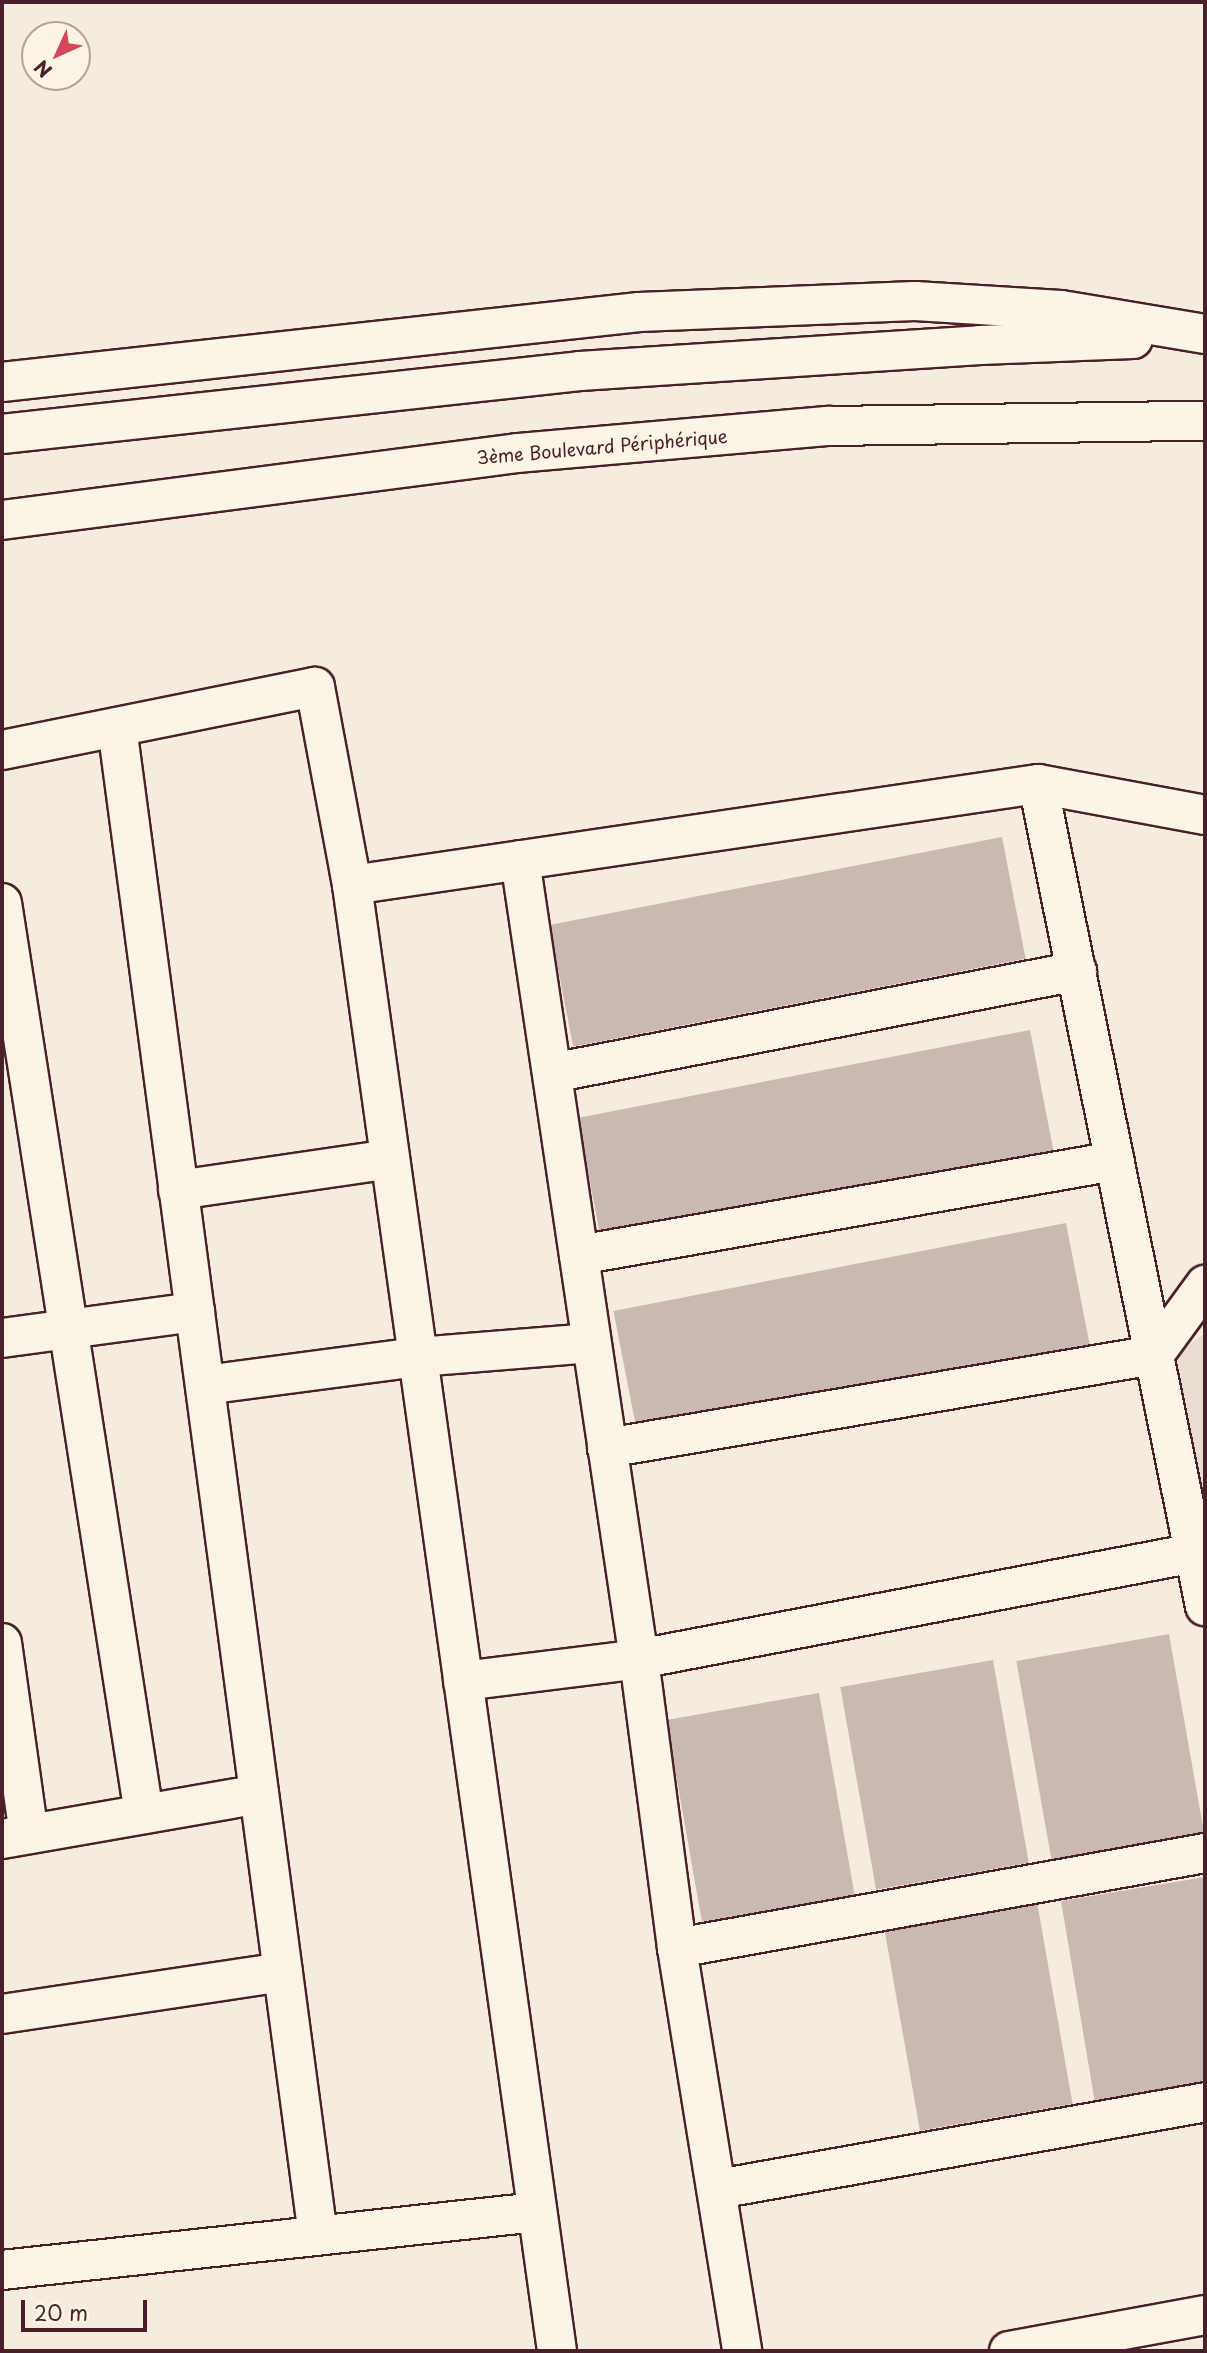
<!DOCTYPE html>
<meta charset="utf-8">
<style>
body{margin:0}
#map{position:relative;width:1207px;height:2353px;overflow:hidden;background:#f5ecde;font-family:"Playpen Sans",sans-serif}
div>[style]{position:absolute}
.built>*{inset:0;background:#e8ddd0}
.building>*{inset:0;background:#cab9b1;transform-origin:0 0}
.roads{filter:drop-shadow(2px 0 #4a1f2b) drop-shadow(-2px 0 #4a1f2b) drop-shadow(0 2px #4a1f2b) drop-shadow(0 -2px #4a1f2b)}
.minor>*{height:38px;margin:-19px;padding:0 19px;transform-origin:19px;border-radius:19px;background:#fcf5e5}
.highway>*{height:38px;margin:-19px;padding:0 19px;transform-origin:19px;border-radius:19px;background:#fcf5e5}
span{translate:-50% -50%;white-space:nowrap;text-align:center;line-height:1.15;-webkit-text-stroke:6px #fcf5e5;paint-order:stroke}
.street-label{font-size:18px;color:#4a1f2b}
.frame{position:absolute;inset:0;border:4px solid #4a1f2b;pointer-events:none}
.north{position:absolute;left:21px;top:21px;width:70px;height:70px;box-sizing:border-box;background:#fcf5e5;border:2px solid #b59f9b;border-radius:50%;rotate:225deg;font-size:19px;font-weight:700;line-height:28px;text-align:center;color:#4a1f2b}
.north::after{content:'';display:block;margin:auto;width:24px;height:32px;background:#d1495b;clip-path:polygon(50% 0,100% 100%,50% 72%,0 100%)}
.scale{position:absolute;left:21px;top:2300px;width:126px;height:32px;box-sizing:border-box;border:4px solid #4a1f2b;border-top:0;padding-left:9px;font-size:21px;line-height:24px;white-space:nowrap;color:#4a1f2b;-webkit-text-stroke:5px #fcf5e5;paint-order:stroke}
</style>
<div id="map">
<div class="built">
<i style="clip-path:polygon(1205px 1333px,1205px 1540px,1172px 1358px)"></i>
</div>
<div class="building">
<i style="left:1002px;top:837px;width:124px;height:461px;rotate:79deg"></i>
<i style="left:1030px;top:1030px;width:124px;height:461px;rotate:79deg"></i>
<i style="left:1066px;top:1223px;width:124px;height:461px;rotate:79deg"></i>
<i style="left:1169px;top:1634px;width:204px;height:155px;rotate:80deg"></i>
<i style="left:993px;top:1660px;width:206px;height:155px;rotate:80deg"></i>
<i style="left:819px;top:1693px;width:205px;height:155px;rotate:80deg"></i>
<i style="clip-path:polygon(1205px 1877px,1205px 2085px,1095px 2103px,1061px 1901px)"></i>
<i style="left:1037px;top:1902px;width:205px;height:155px;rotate:80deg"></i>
</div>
<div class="roads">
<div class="minor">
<i style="left:117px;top:727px;width:1522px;rotate:82.41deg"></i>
<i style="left:2px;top:750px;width:319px;rotate:-11.4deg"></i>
<i style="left:315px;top:687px;width:201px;rotate:79.4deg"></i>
<i style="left:352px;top:885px;width:1480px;rotate:82.04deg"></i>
<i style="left:1038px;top:784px;width:839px;rotate:78.52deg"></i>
<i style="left:520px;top:860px;width:808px;rotate:81.53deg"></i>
<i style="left:639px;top:1659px;width:291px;rotate:82.5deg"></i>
<i style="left:677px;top:1948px;width:408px;rotate:80.8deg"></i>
<i style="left:352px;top:885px;width:693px;rotate:-8.38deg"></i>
<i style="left:1038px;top:784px;width:170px;rotate:10.5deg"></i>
<i style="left:2px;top:903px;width:922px;rotate:81.14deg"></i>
<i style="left:552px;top:1073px;width:535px;rotate:-10.99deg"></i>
<i style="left:178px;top:1190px;width:214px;rotate:-8.3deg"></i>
<i style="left:579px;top:1255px;width:544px;rotate:-9.95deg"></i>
<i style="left:2px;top:1338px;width:195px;rotate:-7.7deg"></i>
<i style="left:205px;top:1385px;width:215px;rotate:-7.5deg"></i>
<i style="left:418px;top:1357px;width:174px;rotate:-4.6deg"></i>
<i style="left:607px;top:1448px;width:555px;rotate:-9.65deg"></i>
<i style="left:1154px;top:1355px;width:87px;rotate:-53.9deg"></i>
<i style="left:2px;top:1643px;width:193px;rotate:82deg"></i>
<i style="left:463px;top:1681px;width:177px;rotate:-7.1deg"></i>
<i style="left:639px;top:1659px;width:565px;rotate:-10.81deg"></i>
<i style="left:2px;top:1839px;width:261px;rotate:-9.9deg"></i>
<i style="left:677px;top:1948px;width:536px;rotate:-10.2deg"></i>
<i style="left:2px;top:2014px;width:284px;rotate:-8.5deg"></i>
<i style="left:718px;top:2189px;width:495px;rotate:-10.1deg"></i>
<i style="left:2px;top:2270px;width:538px;rotate:-6.19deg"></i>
<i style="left:1009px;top:2351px;width:199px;rotate:-10.4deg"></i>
</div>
<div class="highway">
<i style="left:2px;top:382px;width:641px;rotate:-6.27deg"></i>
<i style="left:639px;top:312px;width:276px;rotate:-2.3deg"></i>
<i style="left:915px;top:301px;width:146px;rotate:3.5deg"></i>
<i style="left:1061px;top:310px;width:146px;rotate:9.5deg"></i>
<i style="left:2px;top:434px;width:581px;rotate:-6.22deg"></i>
<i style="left:580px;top:371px;width:401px;rotate:-3.7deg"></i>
<i style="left:980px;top:345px;width:153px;rotate:-2.2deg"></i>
<i style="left:2px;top:520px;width:520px;rotate:-7.4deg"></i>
<i style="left:518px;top:453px;width:311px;rotate:-5deg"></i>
<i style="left:828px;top:426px;width:377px;rotate:-0.8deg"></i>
</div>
</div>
<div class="street-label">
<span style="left:602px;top:447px;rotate:-5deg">3ème Boulevard Périphérique</span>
</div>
<div class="frame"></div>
<div class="north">N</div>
<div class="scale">20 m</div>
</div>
